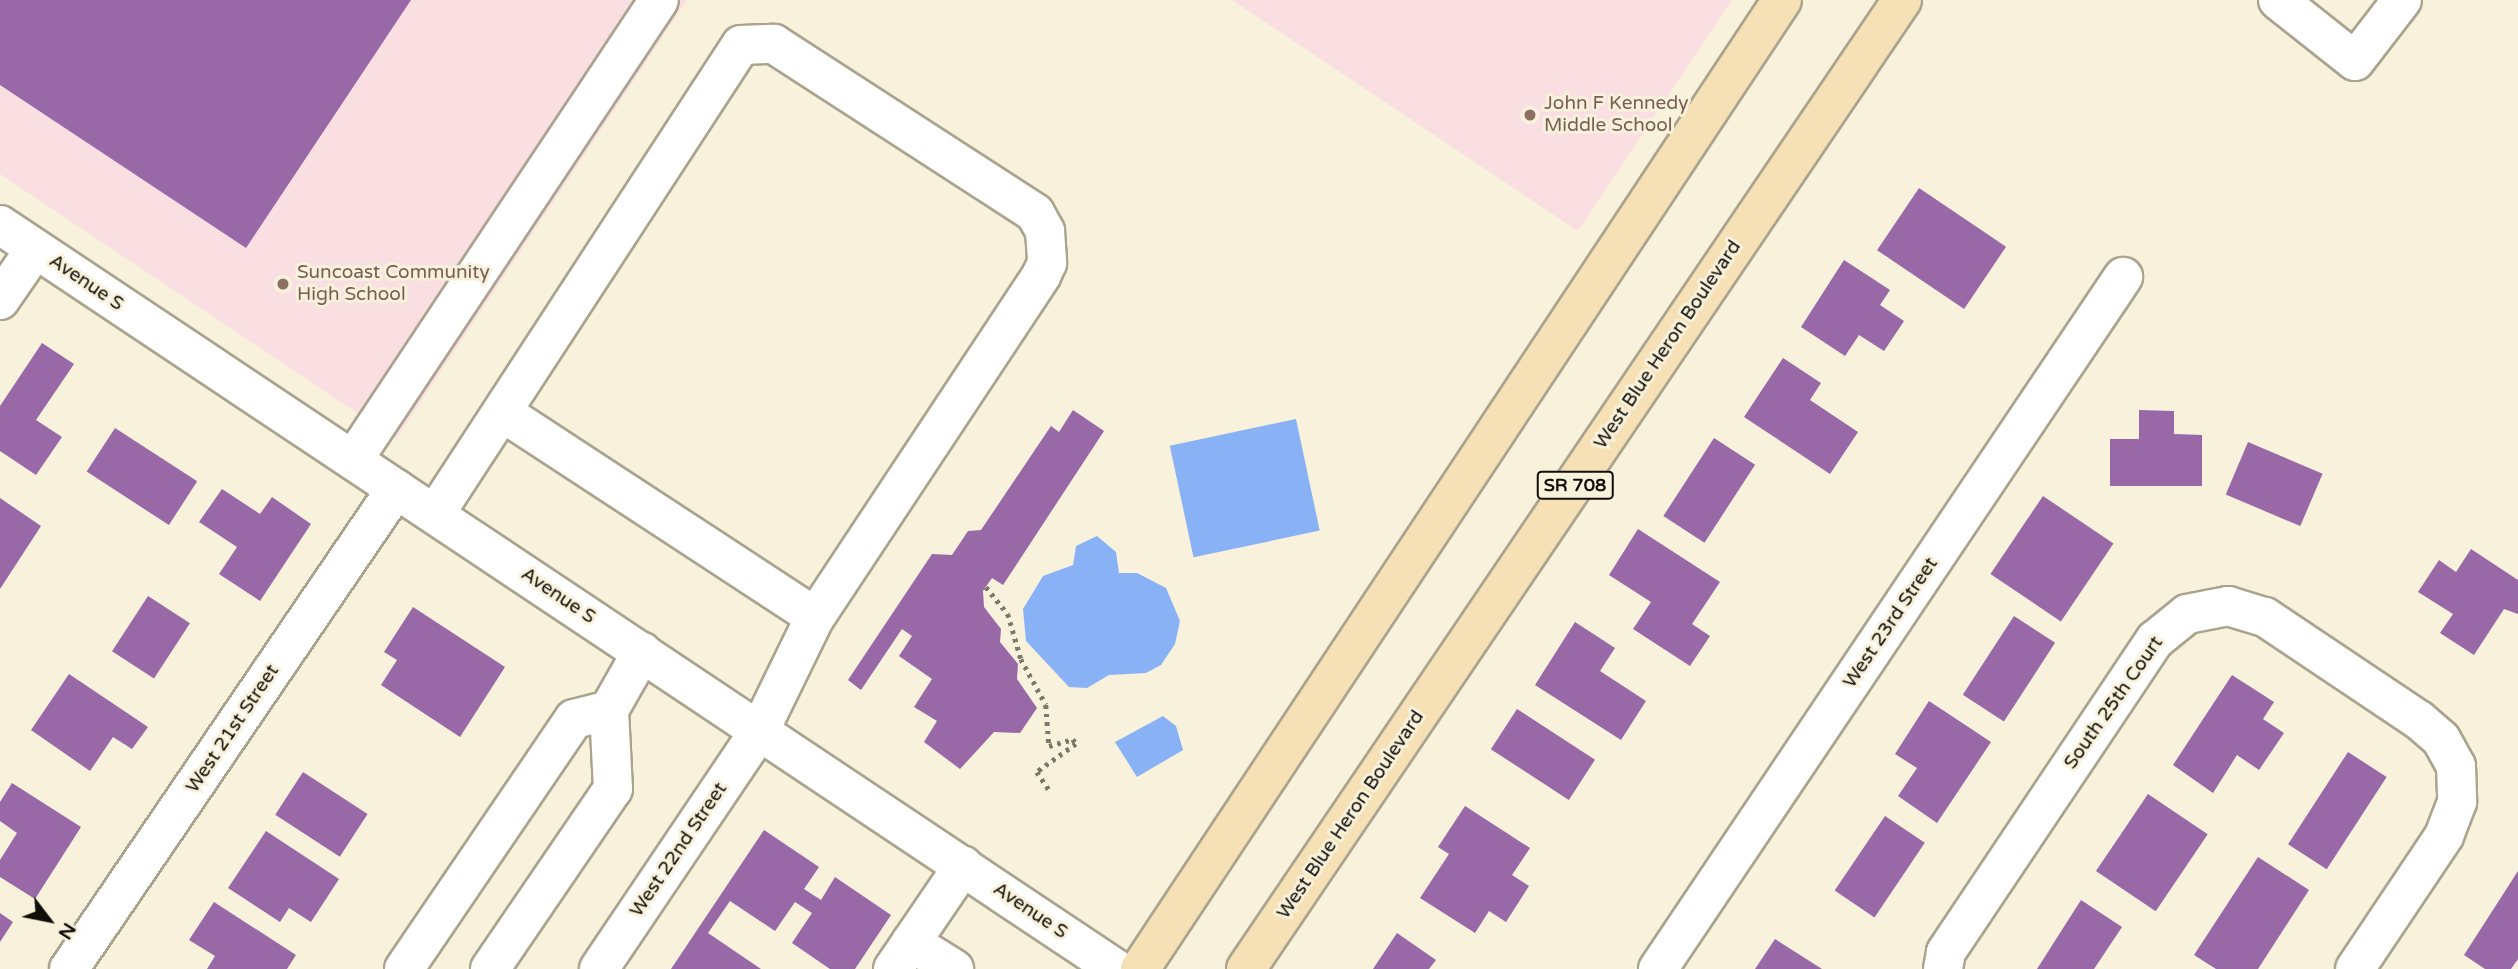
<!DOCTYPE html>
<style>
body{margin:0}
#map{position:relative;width:2518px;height:969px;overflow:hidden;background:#f8f1db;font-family:"Varela Round",sans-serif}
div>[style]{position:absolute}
.education>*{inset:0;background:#fadfe2}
.water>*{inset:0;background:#89b1f6;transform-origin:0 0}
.building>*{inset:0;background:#9868a7;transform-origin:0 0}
.path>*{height:4.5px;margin-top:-2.25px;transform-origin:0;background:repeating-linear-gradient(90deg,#7c786a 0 3.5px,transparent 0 8.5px)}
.roads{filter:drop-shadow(2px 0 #aaa38e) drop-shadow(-2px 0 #aaa38e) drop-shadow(0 2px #aaa38e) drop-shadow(0 -2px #aaa38e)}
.minor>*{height:38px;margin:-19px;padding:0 19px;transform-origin:19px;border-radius:19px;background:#fff}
.major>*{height:38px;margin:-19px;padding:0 19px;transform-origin:19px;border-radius:19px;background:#f6e1b6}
.dots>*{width:19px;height:19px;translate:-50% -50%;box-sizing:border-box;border:4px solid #f8f1db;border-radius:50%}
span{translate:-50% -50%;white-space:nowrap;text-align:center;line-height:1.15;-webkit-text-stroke:6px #f8f1db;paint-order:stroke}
.shield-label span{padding:2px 5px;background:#f8f1db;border:2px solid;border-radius:5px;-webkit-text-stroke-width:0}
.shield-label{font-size:18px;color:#100e07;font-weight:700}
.education-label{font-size:19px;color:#785e54}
.left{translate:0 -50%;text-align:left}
.street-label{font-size:19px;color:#100e07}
.north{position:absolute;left:14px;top:885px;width:70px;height:70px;-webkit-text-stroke:5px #f8f1db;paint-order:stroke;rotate:122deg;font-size:19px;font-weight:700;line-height:28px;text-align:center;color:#100e07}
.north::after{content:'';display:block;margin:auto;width:24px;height:32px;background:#100e07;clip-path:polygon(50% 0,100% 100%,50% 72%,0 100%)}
</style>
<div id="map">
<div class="education">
<i style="clip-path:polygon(0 0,687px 0,396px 439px,0 174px)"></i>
<i style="clip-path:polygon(1232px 0,1732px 0,1578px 231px)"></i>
</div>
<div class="water">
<i style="left:1296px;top:419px;width:114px;height:129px;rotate:78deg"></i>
<i style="clip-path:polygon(1097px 536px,1116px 552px,1119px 573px,1137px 573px,1166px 588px,1180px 621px,1175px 644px,1161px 665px,1146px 673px,1109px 675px,1087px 688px,1069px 687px,1026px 641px,1023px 609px,1043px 576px,1073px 565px,1076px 546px)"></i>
<i style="clip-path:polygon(1163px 716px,1176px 726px,1183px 750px,1137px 777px,1115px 742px)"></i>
</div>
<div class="building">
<i style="clip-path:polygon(0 0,411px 0,246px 248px,0 85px)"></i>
<i style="left:1919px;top:188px;width:105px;height:75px;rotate:34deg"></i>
<i style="clip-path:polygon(1844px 260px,1890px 290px,1880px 305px,1904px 321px,1884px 351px,1859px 335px,1845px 356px,1801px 327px)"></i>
<i style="clip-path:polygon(42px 343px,74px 364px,36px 420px,62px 437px,36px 475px,0 451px,0 406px)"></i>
<i style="clip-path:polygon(1783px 358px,1821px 383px,1810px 400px,1858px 432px,1830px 474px,1744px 417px)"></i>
<i style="clip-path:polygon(1073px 410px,1104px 431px,1003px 585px,992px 578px,983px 591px,984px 607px,1001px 629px,1000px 642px,1018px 664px,1017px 679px,1037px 708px,1020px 733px,994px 732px,960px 769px,924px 742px,937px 721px,914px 707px,932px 679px,899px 656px,912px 636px,902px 629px,861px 690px,848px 680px,932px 554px,952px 555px,968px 531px,981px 530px,1051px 426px,1059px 432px)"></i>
<i style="clip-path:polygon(2139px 410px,2174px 411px,2174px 434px,2202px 435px,2202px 486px,2110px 486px,2110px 439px,2139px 439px)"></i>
<i style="left:115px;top:428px;width:98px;height:52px;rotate:33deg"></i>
<i style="left:1714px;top:438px;width:49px;height:93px;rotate:33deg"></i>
<i style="left:2248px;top:442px;width:81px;height:57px;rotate:23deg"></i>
<i style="clip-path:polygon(222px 489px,260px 514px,272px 497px,311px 524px,260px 601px,219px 574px,237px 547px,199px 522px)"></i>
<i style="left:2043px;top:496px;width:85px;height:94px;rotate:34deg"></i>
<i style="clip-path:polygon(0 498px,41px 526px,0 589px)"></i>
<i style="clip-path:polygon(1638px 529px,1720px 582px,1692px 624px,1710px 636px,1690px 666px,1633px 629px,1651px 602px,1609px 575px)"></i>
<i style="clip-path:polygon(2471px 549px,2518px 580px,2518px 614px,2504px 609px,2474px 655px,2440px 633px,2453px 614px,2418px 592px,2439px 560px,2456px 572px)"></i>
<i style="left:148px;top:596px;width:50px;height:66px;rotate:33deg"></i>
<i style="clip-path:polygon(413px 607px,505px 667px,460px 737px,381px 685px,397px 660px,384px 652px)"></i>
<i style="left:2014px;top:616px;width:49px;height:94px;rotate:33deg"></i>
<i style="clip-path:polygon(1575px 622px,1615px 648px,1600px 671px,1646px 701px,1621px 740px,1535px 685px)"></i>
<i style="clip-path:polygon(69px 674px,148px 727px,132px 749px,113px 737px,90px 771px,31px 730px)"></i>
<i style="clip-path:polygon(2232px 675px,2274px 702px,2263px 719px,2284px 733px,2259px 770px,2237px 755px,2213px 793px,2173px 765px)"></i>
<i style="clip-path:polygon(1929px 701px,1991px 742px,1937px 823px,1898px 796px,1917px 768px,1895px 754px)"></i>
<i style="left:1517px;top:709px;width:93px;height:48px;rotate:33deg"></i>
<i style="left:2348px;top:752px;width:46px;height:110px;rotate:33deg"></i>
<i style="left:303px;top:772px;width:77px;height:51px;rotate:33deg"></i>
<i style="clip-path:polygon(12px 783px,81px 827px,35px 899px,0 877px,0 860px,17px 833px,0 821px,0 802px)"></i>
<i style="left:2148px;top:794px;width:72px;height:93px;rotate:34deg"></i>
<i style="clip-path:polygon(1465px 806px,1530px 848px,1512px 875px,1529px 886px,1506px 922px,1489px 911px,1475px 933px,1420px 898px,1449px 854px,1438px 847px)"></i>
<i style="left:1885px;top:816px;width:48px;height:90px;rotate:34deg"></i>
<i style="clip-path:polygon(764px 830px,819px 867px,804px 889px,821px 900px,835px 877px,891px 915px,855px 969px,830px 969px,792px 943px,812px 913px,795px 902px,775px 931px,730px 901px,708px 933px,761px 969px,671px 969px)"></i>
<i style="clip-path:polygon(266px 831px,339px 879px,311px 922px,289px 908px,280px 922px,228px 888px)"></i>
<i style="clip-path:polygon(2258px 857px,2309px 890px,2258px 969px,2216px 969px,2194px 955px)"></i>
<i style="clip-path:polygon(2518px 871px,2518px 959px,2511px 969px,2485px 969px,2464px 955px)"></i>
<i style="clip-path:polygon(2081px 900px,2122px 927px,2094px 969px,2037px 969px)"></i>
<i style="clip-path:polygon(214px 902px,296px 955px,287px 969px,207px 969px,215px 956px,189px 940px)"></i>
<i style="clip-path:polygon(0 913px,13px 922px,0 942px)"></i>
<i style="clip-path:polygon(1397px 933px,1436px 960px,1429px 969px,1373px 969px)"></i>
<i style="clip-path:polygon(1775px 939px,1822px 969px,1755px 969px)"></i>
</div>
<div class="path">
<i style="left:986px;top:587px;width:35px;rotate:51deg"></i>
<i style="left:1008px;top:614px;width:47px;rotate:73.9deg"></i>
<i style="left:1021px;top:659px;width:52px;rotate:61.5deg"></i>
<i style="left:1046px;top:705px;width:41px;rotate:85.8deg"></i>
<i style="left:1049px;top:746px;width:25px;rotate:-16deg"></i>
<i style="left:1073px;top:739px;width:6px;rotate:59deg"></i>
<i style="left:1076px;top:744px;width:48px;rotate:144.3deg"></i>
<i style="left:1037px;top:772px;width:23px;rotate:56deg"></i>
</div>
<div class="roads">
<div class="minor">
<i style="left:2278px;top:0;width:98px;rotate:38.4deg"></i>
<i style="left:2355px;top:61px;width:77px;rotate:-52.4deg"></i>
<i style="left:0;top:225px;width:1341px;rotate:33.69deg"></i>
<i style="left:0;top:300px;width:62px;rotate:-55.5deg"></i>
<i style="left:502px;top:412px;width:374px;rotate:33.2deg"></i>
<i style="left:353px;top:460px;width:552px;rotate:-56.37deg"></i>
<i style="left:435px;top:514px;width:560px;rotate:-56.88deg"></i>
<i style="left:741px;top:45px;width:33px;rotate:-2deg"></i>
<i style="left:774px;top:44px;width:311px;rotate:32.9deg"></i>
<i style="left:1035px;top:213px;width:21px;rotate:61deg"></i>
<i style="left:1045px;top:231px;width:32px;rotate:86deg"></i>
<i style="left:1047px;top:263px;width:14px;rotate:115deg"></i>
<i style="left:1041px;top:276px;width:409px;rotate:123.5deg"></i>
<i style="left:815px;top:617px;width:126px;rotate:116deg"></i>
<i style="left:760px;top:730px;width:288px;rotate:124deg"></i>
<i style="left:911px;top:942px;width:51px;rotate:32.1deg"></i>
<i style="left:69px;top:969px;width:581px;rotate:-55.74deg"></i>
<i style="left:404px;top:969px;width:302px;rotate:-55.8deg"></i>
<i style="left:574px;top:719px;width:36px;rotate:-14deg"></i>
<i style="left:609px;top:710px;width:67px;rotate:-60.4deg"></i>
<i style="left:490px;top:969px;width:218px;rotate:-55.7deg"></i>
<i style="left:613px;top:789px;width:79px;rotate:-92.9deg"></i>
<i style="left:893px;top:969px;width:125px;rotate:-55.8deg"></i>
<i style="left:1658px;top:969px;width:834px;rotate:-56.1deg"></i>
<i style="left:1943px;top:969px;width:17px;rotate:-80deg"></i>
<i style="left:1946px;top:952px;width:376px;rotate:-56.2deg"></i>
<i style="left:2155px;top:640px;width:41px;rotate:-39.1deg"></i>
<i style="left:2187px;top:614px;width:42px;rotate:-11deg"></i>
<i style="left:2228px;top:606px;width:39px;rotate:17deg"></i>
<i style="left:2265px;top:617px;width:185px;rotate:33.8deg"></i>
<i style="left:2419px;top:720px;width:29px;rotate:41deg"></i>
<i style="left:2441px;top:739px;width:31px;rotate:61deg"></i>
<i style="left:2456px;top:766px;width:36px;rotate:88deg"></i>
<i style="left:2457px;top:802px;width:36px;rotate:111deg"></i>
<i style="left:2444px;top:836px;width:160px;rotate:123.8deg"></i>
</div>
<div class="major">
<i style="left:1140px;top:969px;width:1162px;rotate:-56.47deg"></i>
<i style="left:1246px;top:969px;width:1170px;rotate:-55.9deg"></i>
</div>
</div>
<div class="dots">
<i style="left:1530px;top:115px;background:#8d6e63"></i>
<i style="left:283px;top:284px;background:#8d6e63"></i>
</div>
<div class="shield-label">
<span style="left:1575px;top:485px">SR 708</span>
</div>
<div class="education-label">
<span class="left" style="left:1544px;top:115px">John F Kennedy<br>Middle School</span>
<span class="left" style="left:297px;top:284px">Suncoast Community<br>High School</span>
</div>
<div class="street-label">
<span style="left:86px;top:283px;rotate:34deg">Avenue S</span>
<span style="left:1668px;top:345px;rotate:-56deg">West Blue Heron Boulevard</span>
<span style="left:558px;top:596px;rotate:34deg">Avenue S</span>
<span style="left:1891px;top:623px;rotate:-56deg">West 23rd Street</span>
<span style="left:2114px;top:703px;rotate:-55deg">South 25th Court</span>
<span style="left:233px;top:729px;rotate:-56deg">West 21st Street</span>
<span style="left:1351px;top:815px;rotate:-56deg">West Blue Heron Boulevard</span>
<span style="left:679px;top:850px;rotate:-56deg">West 22nd Street</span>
<span style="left:1030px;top:911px;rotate:34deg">Avenue S</span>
</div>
<div class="north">N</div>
</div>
